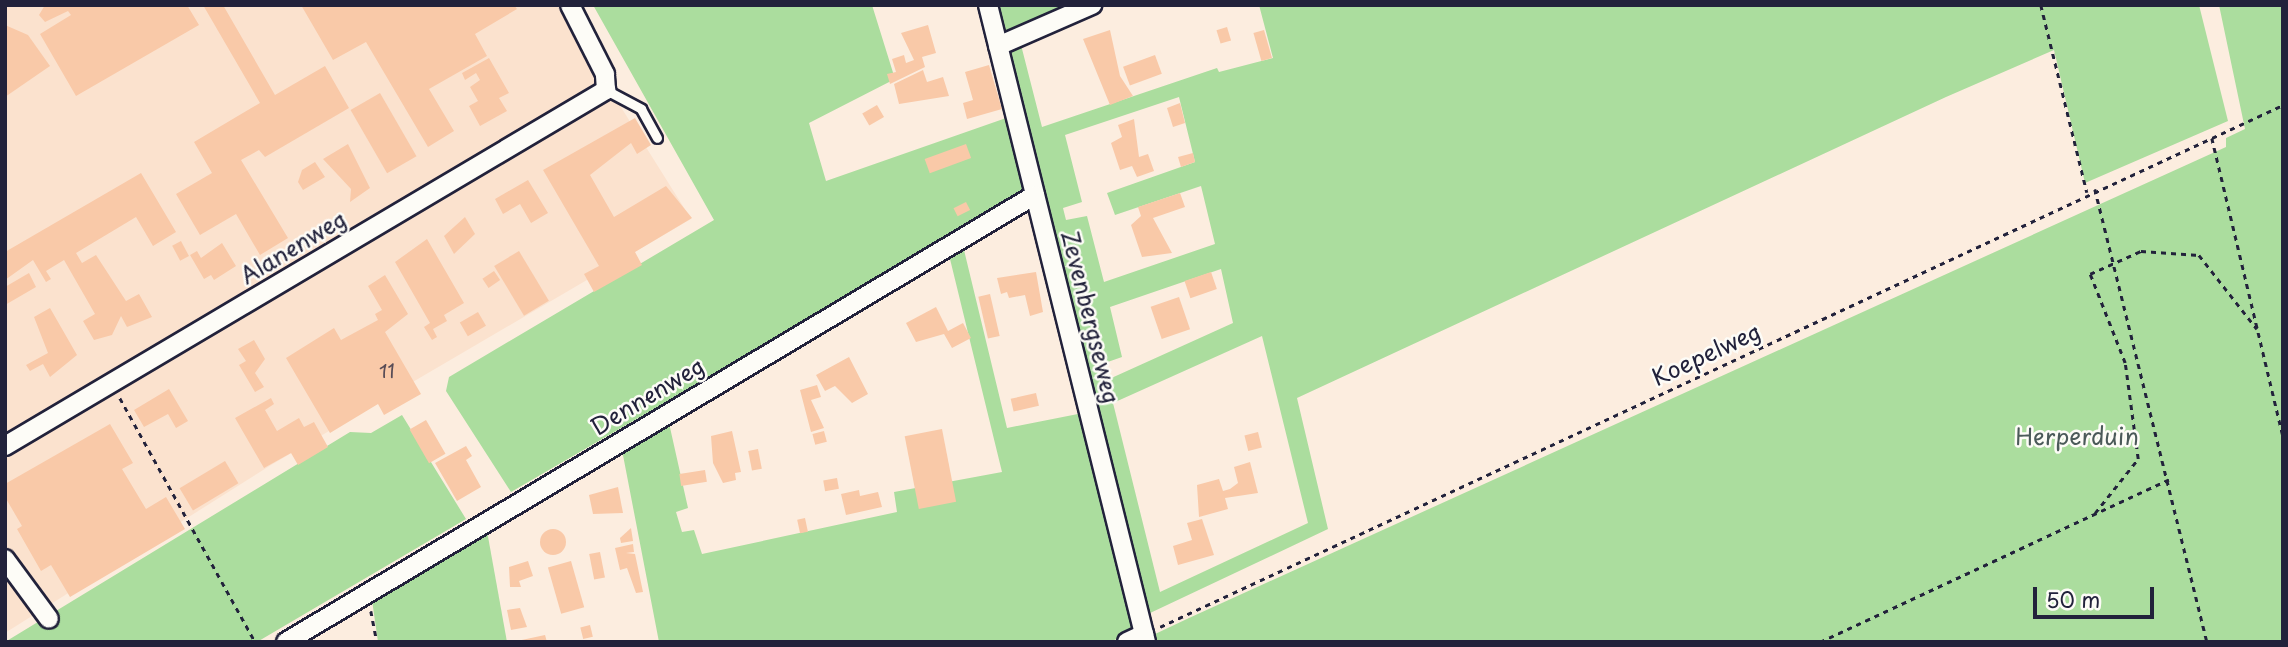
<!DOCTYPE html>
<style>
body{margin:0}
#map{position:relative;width:2288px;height:647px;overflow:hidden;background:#fceddf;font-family:"Playpen Sans",sans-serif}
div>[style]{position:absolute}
.built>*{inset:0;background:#fbe2ce}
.green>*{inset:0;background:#abdd9e}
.building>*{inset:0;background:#f9c9a8;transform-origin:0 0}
.round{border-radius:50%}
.path>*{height:2.5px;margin-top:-1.25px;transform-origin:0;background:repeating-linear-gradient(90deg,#22223b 0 5px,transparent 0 10px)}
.roads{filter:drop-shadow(2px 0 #22223b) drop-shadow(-2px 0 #22223b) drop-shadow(0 2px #22223b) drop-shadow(0 -2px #22223b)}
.lane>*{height:9px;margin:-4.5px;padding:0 4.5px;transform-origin:4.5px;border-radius:4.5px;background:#fdfcf7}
.street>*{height:18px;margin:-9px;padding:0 9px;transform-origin:9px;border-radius:9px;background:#fdfcf7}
span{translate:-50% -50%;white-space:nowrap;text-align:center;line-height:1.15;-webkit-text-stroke:5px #fdfcf7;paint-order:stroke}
.number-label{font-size:19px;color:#584c56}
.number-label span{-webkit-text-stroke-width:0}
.street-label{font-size:23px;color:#22223b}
.park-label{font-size:23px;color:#4b5a59}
.frame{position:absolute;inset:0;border:7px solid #22223b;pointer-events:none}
.scale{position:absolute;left:2033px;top:587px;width:121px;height:32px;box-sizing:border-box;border:4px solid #22223b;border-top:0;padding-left:9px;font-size:21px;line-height:24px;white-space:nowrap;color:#22223b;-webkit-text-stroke:5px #fdfcf7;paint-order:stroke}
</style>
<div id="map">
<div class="built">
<i style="clip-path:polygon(5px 5px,557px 5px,691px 219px,271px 465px,5px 633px)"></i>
</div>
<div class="green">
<i style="clip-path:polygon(593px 5px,872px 5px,895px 79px,809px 123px,826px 181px,1009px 117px,1027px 192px,511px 492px,446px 391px,449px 377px,714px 220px)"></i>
<i style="clip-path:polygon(999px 5px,1073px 5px,1005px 33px)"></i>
<i style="clip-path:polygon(evenodd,1259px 5px,2199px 5px,2228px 121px,2085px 183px,2054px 50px,1946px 97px,1297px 398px,1328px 529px,1148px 614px,1006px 47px,1020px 41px,1042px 127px,1217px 68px,1219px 72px,1273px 58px,1259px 5px,1179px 97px,1195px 162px,1107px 193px,1115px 215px,1201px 186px,1215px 244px,1104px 282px,1087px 216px,1066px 220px,1063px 208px,1082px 202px,1065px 135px,1179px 97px,1259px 5px,1221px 269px,1233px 323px,1107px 380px,1102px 364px,1122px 357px,1110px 307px,1221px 269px,1259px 5px,1262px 336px,1308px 523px,1160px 592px,1113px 403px,1262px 336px)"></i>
<i style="clip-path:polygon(2219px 5px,2283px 5px,2283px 642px,1154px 642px,1153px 635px,1189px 618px,2226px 147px,2226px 138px,2245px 129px)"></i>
<i style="clip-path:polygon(964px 250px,1007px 428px,1083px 413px,1136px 630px,1110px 642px,659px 642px,622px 450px,669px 423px,688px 508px,676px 512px,682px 532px,694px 530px,702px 554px,897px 512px,894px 492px,1002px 472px,950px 259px)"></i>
<i style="clip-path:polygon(402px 415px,466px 519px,257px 642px,5px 642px,350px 432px,371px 433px)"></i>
<i style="clip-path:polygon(487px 531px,507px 642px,378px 642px,372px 600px)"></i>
</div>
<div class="building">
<i style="clip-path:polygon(45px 5px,187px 5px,199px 25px,76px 96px,40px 34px,71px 15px,68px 11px,45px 22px,39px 15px)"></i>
<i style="clip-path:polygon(203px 5px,223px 5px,275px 95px,325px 66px,349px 108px,265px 157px,259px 150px,241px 160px,288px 238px,260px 255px,236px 214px,200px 235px,176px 194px,212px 173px,194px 142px,260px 103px)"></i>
<i style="clip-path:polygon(301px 5px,514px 5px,517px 9px,475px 34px,487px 56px,429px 89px,454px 131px,428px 147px,366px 42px,333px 60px)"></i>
<i style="clip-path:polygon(5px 25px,28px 35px,50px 66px,5px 97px)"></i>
<i style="clip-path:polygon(928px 25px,936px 53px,922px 57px,925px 67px,890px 84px,887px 74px,896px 72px,892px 59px,904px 55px,906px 63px,914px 60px,901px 33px)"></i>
<i style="left:1227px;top:27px;width:14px;height:11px;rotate:73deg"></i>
<i style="clip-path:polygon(1110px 30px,1120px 76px,1133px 96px,1110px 105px,1083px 39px)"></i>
<i style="left:1264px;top:30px;width:29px;height:11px;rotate:74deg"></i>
<i style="left:1155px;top:55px;width:20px;height:34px;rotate:70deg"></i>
<i style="clip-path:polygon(489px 58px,509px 93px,499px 98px,507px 111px,480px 126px,469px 106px,478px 101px,470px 87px,480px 80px,476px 73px,465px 80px,462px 73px)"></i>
<i style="clip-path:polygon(989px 65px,1002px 109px,967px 119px,963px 103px,973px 100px,965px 72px)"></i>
<i style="clip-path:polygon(923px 70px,927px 82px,943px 77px,949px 96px,899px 104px,894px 84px)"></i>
<i style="left:380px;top:93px;width:73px;height:34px;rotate:60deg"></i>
<i style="clip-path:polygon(1180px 103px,1185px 123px,1173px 127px,1167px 108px)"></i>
<i style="left:877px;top:105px;width:14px;height:17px;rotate:60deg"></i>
<i style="clip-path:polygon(635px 118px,651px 145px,637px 154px,631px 143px,590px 175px,614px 217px,666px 186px,692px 218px,635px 252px,642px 265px,594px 292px,584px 274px,599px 266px,543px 170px)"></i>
<i style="clip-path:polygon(1134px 119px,1139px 157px,1148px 154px,1154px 171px,1137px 177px,1132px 166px,1120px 170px,1111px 143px,1122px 137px,1118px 125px)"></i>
<i style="clip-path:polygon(348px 144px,370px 188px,350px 202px,351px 189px,323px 159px)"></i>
<i style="left:966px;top:144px;width:15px;height:44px;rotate:70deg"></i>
<i style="clip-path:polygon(1193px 153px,1195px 162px,1181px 167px,1178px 157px)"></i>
<i style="clip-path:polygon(315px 162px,325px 177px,303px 190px,298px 182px,302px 170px)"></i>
<i style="clip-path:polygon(141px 173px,176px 232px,153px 246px,136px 217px,76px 253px,82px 263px,96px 255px,126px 301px,139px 294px,152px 317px,127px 327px,121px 316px,112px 335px,94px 340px,83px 321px,95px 314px,64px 260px,46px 271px,51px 279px,46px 282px,33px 260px,5px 280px,5px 252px)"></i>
<i style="clip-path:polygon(528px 180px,548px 213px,531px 223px,520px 204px,503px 214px,495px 199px)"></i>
<i style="clip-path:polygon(1180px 193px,1185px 207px,1153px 218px,1172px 253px,1142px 257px,1131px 225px,1141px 216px,1138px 207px)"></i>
<i style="left:966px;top:202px;width:9px;height:14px;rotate:63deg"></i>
<i style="clip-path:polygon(465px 217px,475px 234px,454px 254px,444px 236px)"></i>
<i style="clip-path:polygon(427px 239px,464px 303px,444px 315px,447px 321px,433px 329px,437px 337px,432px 340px,424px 327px,430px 323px,395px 262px)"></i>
<i style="left:181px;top:241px;width:17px;height:10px;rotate:62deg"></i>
<i style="clip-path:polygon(222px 243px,236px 266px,214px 280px,211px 275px,204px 279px,190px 255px,197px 251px,201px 258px)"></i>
<i style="left:519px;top:251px;width:58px;height:29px;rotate:59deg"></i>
<i style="left:494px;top:271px;width:11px;height:14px;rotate:56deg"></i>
<i style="clip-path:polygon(1036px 272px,1043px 312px,1030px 316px,1025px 295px,1009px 298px,1007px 292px,1001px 294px,997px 278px)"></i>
<i style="left:1211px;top:272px;width:18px;height:28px;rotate:71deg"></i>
<i style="clip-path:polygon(29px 273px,36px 287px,5px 305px,5px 287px)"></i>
<i style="clip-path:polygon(385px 275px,408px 314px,385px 332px,421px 394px,384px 415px,378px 404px,330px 433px,286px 358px,334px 328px,341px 340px,378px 320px,375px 314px,382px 310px,368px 286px)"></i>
<i style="left:990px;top:294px;width:43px;height:12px;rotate:77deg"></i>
<i style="left:1179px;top:297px;width:34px;height:30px;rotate:71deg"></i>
<i style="clip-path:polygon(936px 307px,948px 331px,963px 323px,971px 338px,952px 348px,944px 334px,916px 342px,906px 323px)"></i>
<i style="clip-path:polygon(50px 308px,77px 355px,50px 377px,43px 364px,30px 371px,26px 365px,48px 353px,34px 317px)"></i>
<i style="left:478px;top:312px;width:16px;height:21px;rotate:60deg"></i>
<i style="clip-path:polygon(254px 340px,265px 359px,255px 373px,264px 387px,255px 392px,239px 365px,246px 361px,238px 349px)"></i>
<i style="clip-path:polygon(849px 357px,868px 394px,852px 403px,835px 386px,825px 391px,816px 375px)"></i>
<i style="clip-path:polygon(817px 385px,821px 397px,811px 400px,824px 428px,811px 432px,800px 390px)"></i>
<i style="clip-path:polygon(169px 389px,188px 421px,176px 428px,168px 414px,144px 427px,134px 410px)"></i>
<i style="left:1036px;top:393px;width:13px;height:26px;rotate:77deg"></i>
<i style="clip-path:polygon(271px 398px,274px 404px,265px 410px,277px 431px,299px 418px,304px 427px,314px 422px,328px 447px,298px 465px,291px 453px,264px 468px,235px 418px)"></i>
<i style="left:426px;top:420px;width:39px;height:19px;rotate:60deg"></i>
<i style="clip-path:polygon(110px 424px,133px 463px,122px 469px,146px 509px,166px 497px,185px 529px,70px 597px,51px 565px,41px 571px,17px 529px,22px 526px,5px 497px,5px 484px)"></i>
<i style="left:942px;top:429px;width:74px;height:38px;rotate:79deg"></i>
<i style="clip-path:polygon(732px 431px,741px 472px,735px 473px,736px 480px,723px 483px,713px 463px,711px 436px)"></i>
<i style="left:824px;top:431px;width:11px;height:12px;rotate:75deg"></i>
<i style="left:1258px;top:432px;width:16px;height:14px;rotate:76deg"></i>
<i style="clip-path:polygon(466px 446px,472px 456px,466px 460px,481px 487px,457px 501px,435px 463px)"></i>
<i style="left:758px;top:449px;width:20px;height:10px;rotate:79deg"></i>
<i style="left:225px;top:461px;width:26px;height:53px;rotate:59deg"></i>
<i style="clip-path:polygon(1250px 462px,1258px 493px,1225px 498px,1228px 509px,1199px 517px,1197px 485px,1219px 479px,1223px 491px,1230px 489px,1238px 483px,1234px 467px)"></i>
<i style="left:705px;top:470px;width:12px;height:26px;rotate:81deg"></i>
<i style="left:837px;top:478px;width:11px;height:14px;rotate:80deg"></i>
<i style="clip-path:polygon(618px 487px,623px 513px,593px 514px,589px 495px)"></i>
<i style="clip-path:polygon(859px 490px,860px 496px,878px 492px,882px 507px,846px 515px,841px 494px)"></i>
<i style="left:805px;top:518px;width:14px;height:8px;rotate:78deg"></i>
<i style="clip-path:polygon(1202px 519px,1214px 555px,1178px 565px,1173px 546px,1192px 540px,1187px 523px)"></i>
<i style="clip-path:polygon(631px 528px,633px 541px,621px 543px,620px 538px)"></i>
<i class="round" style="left:540px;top:529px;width:26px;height:26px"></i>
<i style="clip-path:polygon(633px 544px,634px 552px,626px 553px,635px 554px,643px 592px,636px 593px,627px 568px,620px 570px,615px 548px)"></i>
<i style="left:600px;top:552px;width:26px;height:11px;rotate:79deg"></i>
<i style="clip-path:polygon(528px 561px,533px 576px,519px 581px,521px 587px,510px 587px,509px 567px)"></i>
<i style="left:571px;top:561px;width:48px;height:24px;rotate:74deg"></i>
<i style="clip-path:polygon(520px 608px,527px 627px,511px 630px,507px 610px)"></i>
<i style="left:590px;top:625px;width:12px;height:10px;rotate:76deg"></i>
<i style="clip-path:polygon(545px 635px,547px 642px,517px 642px,517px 641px)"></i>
</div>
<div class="path">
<i style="left:2041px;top:5px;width:193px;rotate:76.2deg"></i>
<i style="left:2212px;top:138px;width:306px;rotate:76.6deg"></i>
<i style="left:2095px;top:189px;width:467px;rotate:76.1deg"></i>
<i style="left:120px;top:398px;width:279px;rotate:61deg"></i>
<i style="left:2095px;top:513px;width:69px;rotate:-51.5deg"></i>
<i style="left:2138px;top:459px;width:97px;rotate:-97.7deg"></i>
<i style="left:2125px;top:363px;width:96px;rotate:-111.5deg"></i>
<i style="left:2090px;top:274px;width:56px;rotate:-24.3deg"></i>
<i style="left:2141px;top:251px;width:58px;rotate:3.9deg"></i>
<i style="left:2199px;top:255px;width:94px;rotate:51.9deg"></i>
<i style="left:371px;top:611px;width:32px;rotate:79deg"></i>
<i style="left:1160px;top:627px;width:1238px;rotate:-24.93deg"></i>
<i style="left:1820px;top:642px;width:385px;rotate:-25deg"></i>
</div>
<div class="roads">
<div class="lane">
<i style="left:606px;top:90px;width:40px;rotate:28deg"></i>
<i style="left:641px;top:109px;width:33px;rotate:61deg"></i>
</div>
<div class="street">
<i style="left:988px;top:5px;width:656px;rotate:76.07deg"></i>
<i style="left:998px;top:46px;width:103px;rotate:-23.6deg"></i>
<i style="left:5px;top:446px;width:699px;rotate:-30.64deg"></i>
<i style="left:606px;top:90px;width:16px;rotate:-94deg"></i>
<i style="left:605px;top:74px;width:77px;rotate:-116.9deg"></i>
<i style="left:5px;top:559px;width:74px;rotate:53.7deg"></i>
<i style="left:286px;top:642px;width:872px;rotate:-30.83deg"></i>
<i style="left:1127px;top:642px;width:19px;rotate:-25deg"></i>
</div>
</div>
<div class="number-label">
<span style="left:387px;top:371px">11</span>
</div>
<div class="street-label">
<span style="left:293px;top:247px;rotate:-31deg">Alanenweg</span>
<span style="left:1091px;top:317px;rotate:76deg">Zevenbergseweg</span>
<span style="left:1706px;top:354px;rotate:-25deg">Koepelweg</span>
<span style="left:647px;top:396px;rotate:-31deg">Dennenweg</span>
</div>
<div class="park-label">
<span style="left:2077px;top:436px">Herperduin</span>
</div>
<div class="frame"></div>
<div class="scale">50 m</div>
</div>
